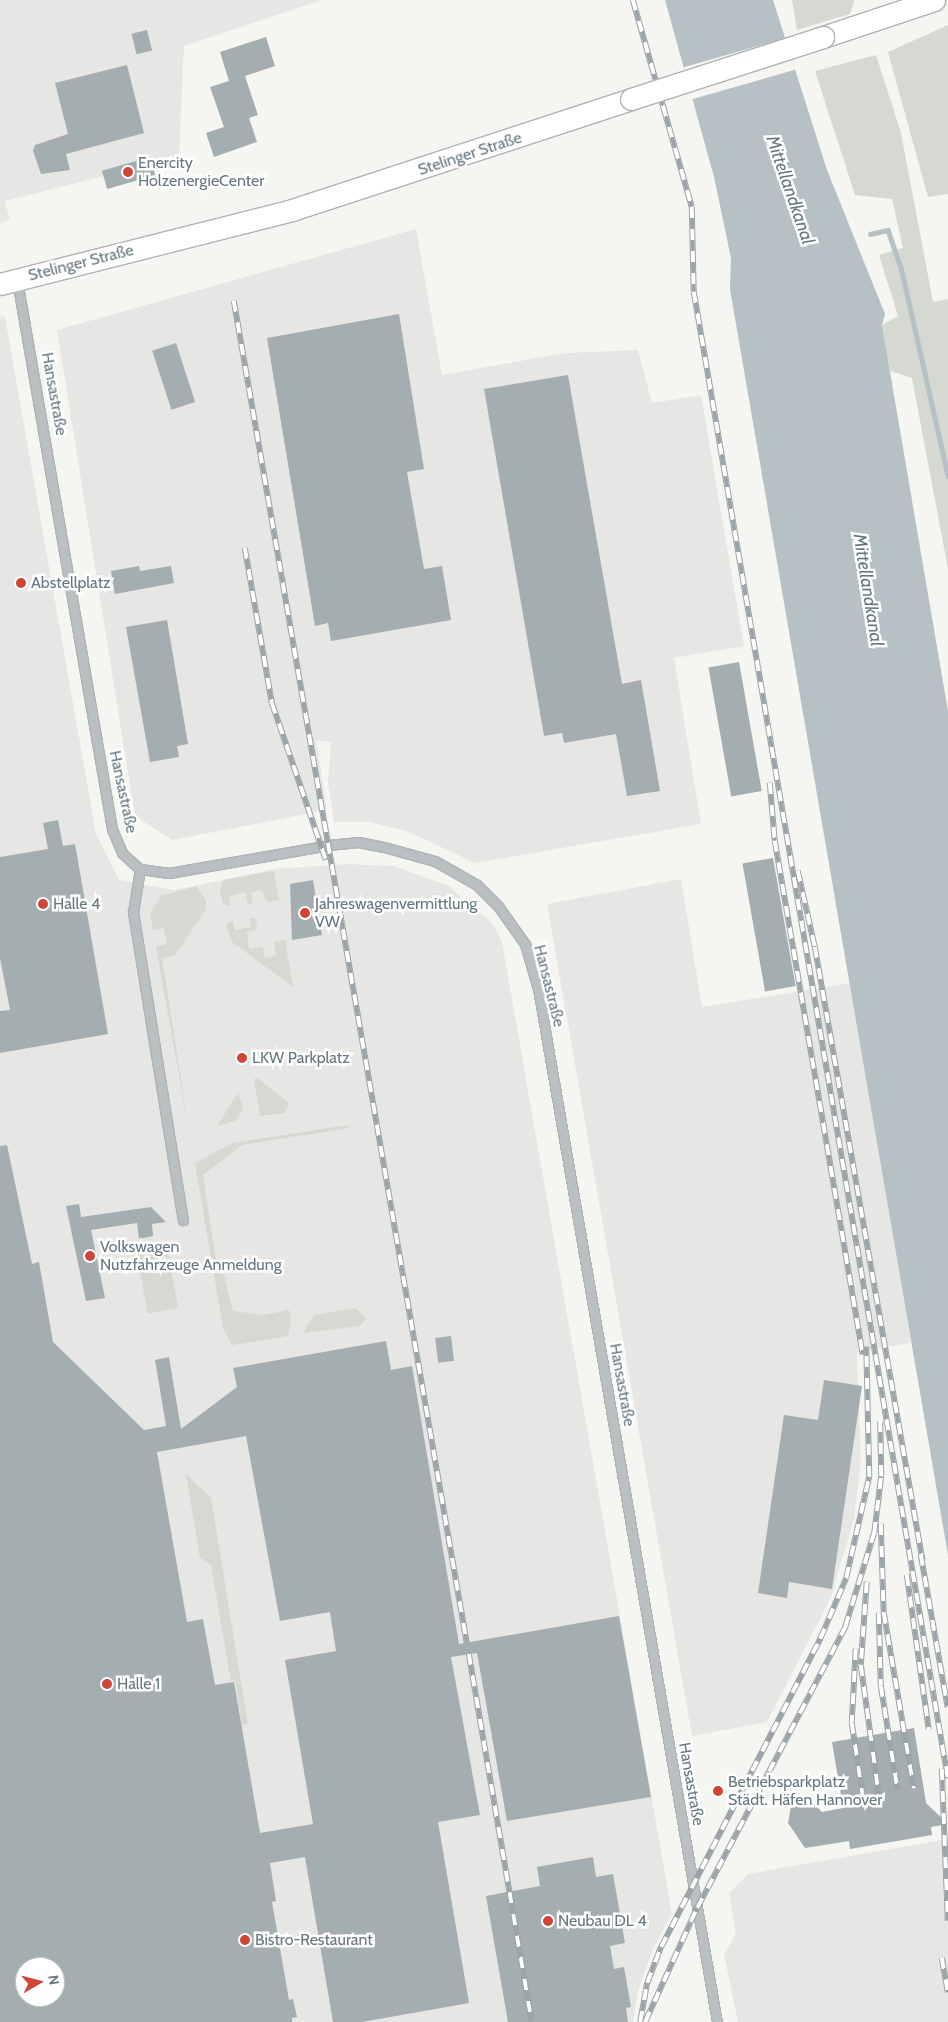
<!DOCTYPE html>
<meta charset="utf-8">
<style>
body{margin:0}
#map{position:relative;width:948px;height:2022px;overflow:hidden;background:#f5f5f2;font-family:Cabin,sans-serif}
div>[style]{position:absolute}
.built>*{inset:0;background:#e6e6e5}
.green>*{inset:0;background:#d5d9d1;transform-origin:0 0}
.water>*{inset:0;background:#b5c1c4}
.pier>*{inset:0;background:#f5f5f2;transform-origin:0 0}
.stream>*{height:4.5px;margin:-2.25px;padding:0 2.25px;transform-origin:2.25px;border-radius:2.25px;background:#b5c1c4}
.building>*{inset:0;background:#a4adb0;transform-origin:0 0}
.roads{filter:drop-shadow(1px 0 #aeb3b6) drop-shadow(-1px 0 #aeb3b6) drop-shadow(0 1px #aeb3b6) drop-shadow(0 -1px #aeb3b6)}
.minor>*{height:9px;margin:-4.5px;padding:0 4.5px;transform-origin:4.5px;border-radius:4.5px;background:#babfc1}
.major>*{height:21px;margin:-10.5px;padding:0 10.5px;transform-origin:10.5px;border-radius:10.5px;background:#fff}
.rail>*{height:5.5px;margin-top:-2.75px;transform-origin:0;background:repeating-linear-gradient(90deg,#fff 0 11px,#9ca4a7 0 22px);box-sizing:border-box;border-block:1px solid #9ca4a7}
.bridges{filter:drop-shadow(1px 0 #aeb3b6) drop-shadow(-1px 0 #aeb3b6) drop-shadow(0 1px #aeb3b6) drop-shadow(0 -1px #aeb3b6)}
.major-bridge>*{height:21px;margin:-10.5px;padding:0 10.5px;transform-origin:10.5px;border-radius:10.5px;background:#fff}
.dots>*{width:14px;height:14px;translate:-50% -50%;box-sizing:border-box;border:2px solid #fff;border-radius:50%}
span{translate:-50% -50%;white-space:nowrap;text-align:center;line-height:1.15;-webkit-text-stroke:5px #fff;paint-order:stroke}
.street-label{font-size:16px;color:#677880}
.poi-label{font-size:16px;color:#677880}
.left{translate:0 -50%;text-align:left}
.water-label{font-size:18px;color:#63797d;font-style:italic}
.north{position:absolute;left:15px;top:1957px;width:50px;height:50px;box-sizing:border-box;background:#fff;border:1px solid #c2c9cc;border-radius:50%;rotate:82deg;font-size:14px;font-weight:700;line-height:20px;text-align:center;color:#677880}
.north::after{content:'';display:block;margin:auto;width:18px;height:22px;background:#d14536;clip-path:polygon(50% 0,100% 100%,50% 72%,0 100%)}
</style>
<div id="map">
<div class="built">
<i style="clip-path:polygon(0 0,322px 0,184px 46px,179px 157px,5px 201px,10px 220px,1px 223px,0 228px)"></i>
<i style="clip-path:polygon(416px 229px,442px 375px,565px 353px,638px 350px,652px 403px,701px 395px,744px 646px,674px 658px,701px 824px,475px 863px,409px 832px,370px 822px,334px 822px,328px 783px,331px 742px,316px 740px,327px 810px,172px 840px,135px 816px,57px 330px)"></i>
<i style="clip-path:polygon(evenodd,0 316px,5px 317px,96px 834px,119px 880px,175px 890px,274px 869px,347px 864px,394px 866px,449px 886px,493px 924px,502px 942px,672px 1914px,653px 1949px,638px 1991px,633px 2022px,0 2022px,0 316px,25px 1967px,55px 1967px,55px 1997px,25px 1997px,25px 1967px)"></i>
<i style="clip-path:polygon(681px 879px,702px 1007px,851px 983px,911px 1343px,857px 1352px,861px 1460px,854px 1519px,831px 1597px,767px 1722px,692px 1736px,547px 904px)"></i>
<i style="clip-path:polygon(948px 1839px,948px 2022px,738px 2022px,724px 1954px,736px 1934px,729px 1893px,748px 1874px)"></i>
</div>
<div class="green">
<i style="clip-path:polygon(792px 0,854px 0,854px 1px,850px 14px,797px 30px)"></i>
<i style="clip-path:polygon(948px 25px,948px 194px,928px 197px,888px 52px)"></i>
<i style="clip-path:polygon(876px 55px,901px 133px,933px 302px,948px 299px,948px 569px,912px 378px,890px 371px,882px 325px,898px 316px,879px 255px,903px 248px,892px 199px,855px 195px,815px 71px)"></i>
<i style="clip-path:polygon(274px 871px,279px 900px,267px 902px,262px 890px,251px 892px,253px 903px,248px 904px,245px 892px,229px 896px,230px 906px,223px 904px,220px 890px,224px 880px)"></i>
<i style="clip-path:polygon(196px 886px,206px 900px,206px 909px,175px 955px,162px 958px,189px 1131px,156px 946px,167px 944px,164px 928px,153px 930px,150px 913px,161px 896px)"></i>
<i style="clip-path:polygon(250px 918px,256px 919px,257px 930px,247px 932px,249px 949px,263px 947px,264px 958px,276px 956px,274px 942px,285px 940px,293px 987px,232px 942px,226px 925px,233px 921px,235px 930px,251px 927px)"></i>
<i style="clip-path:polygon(257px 1078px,289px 1103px,285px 1113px,260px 1116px,254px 1079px)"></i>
<i style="clip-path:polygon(238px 1093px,243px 1107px,240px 1115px,235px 1121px,217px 1126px)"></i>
<i style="clip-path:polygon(348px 1125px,349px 1128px,242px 1145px,203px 1175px,218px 1273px,224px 1275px,233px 1311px,263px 1315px,289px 1310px,291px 1320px,288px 1336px,232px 1345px,223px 1328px,195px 1163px,233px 1143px)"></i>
<i style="left:167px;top:1245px;width:64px;height:31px;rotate:80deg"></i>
<i style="clip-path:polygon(355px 1308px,366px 1318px,360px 1326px,303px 1333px,314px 1315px)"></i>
<i style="clip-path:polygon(186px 1474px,211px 1498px,248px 1724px,242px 1725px,235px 1680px,231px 1681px,211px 1565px,200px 1558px)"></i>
</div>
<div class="water">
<i style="clip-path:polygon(665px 0,773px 0,827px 170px,885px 314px,882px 325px,948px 711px,948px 1555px,730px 289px,731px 258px,714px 177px)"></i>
</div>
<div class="pier">
<i style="left:786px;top:38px;width:33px;height:108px;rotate:74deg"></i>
</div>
<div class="stream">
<i style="left:870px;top:234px;width:18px;rotate:-13deg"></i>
<i style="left:888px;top:230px;width:39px;rotate:71deg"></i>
<i style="left:901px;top:267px;width:214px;rotate:77.3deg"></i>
</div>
<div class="building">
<i style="left:147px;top:30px;width:21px;height:16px;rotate:76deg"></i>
<i style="clip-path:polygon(266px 37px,275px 66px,245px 76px,258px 115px,249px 118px,257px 142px,214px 157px,206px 133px,224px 127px,210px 87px,229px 81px,220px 52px)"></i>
<i style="clip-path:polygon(127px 65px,144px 133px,66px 154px,70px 170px,41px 174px,33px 151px,35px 145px,68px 134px,55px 83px)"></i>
<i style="left:150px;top:157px;width:19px;height:50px;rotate:74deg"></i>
<i style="clip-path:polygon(399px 314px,424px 469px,407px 472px,424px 569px,442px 566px,451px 620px,331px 641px,328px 623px,315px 626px,267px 338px)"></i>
<i style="left:176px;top:343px;width:62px;height:25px;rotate:72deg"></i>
<i style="clip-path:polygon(568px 375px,622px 684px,641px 680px,660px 791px,627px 796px,616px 734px,564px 743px,562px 733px,544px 736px,484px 389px)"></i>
<i style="clip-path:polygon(139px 566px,140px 571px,171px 566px,174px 583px,115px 594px,111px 571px)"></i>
<i style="clip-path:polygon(167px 620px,188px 744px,177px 746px,179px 757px,150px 762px,126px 627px)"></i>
<i style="left:739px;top:662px;width:131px;height:31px;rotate:80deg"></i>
<i style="clip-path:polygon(58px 820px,63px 846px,75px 844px,108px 1034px,0 1053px,0 1011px,10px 1010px,0 958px,0 857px,48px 849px,43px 823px)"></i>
<i style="left:773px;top:858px;width:130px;height:31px;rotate:80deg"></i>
<i style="clip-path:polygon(313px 880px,322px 935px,292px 940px,290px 884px)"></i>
<i style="clip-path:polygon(evenodd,7px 1145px,32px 1264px,39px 1262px,53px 1342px,144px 1430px,166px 1426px,155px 1360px,169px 1357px,181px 1429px,237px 1387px,233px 1368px,386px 1341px,391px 1370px,412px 1366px,459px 1644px,619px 1616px,651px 1797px,507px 1821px,477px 1653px,451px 1657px,480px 1815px,438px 1822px,469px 2003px,362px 2022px,333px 2022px,305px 1857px,270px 1863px,276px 1901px,272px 1902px,289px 2000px,293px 1999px,297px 2017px,292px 2018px,292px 2022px,0 2022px,0 1146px,7px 1145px,246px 1436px,280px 1621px,330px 1612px,336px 1651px,285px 1660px,313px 1824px,260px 1833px,234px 1682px,215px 1685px,203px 1619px,187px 1622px,157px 1452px,246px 1436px,7px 1145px,25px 1967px,55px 1967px,55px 1997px,25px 1997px,25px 1967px)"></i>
<i style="clip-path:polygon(79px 1204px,81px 1217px,151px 1207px,166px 1222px,152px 1224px,153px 1236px,139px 1239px,137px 1223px,91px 1230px,105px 1298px,86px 1301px,66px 1206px)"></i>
<i style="left:451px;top:1336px;width:25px;height:16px;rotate:83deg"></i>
<i style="clip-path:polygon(824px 1380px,862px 1386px,832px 1589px,789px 1582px,787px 1598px,758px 1593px,784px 1415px,818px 1420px)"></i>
<i style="clip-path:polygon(914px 1728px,926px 1803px,948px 1824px,931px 1827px,932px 1835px,850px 1849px,849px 1841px,805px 1848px,788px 1823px,791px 1806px,801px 1800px,813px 1803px,822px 1812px,843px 1808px,832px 1742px)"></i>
<i style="clip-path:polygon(593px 1857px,596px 1877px,613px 1874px,625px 1943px,610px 1946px,614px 1969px,624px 1967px,631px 2007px,626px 2008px,628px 2022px,508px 2022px,486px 1896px,540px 1886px,537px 1867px)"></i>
</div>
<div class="roads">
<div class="minor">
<i style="left:17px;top:280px;width:557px;rotate:80.18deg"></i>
<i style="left:112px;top:829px;width:26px;rotate:67deg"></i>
<i style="left:122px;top:853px;width:24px;rotate:42deg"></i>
<i style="left:140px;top:869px;width:29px;rotate:8deg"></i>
<i style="left:169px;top:873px;width:162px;rotate:-9.9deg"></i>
<i style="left:329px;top:845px;width:29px;rotate:-6deg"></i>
<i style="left:358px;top:842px;width:26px;rotate:11deg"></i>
<i style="left:384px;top:847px;width:53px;rotate:15.4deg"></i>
<i style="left:435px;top:861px;width:48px;rotate:29.7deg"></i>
<i style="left:477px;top:885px;width:30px;rotate:45deg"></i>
<i style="left:498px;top:906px;width:47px;rotate:54.6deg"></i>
<i style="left:525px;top:944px;width:47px;rotate:73.9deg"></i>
<i style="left:538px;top:989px;width:1048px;rotate:80.17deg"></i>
<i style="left:140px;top:869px;width:44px;rotate:99.2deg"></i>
<i style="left:133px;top:912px;width:312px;rotate:80.8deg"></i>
</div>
<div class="major">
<i style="left:823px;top:37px;width:117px;rotate:-18.4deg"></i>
<i style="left:0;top:284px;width:301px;rotate:-14.2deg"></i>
<i style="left:292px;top:210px;width:357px;rotate:-18.1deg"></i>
</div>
</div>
<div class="rail">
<i style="left:633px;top:0;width:215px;rotate:74.1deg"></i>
<i style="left:692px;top:207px;width:85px;rotate:88.7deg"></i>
<i style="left:694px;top:292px;width:1508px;rotate:80.3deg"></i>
<i style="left:234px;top:301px;width:1362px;rotate:80.15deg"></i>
<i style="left:245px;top:548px;width:157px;rotate:80.1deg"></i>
<i style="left:272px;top:703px;width:166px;rotate:71deg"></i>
<i style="left:770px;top:783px;width:58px;rotate:85.1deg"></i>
<i style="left:775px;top:841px;width:521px;rotate:80.28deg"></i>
<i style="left:798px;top:871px;width:78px;rotate:77.4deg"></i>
<i style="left:815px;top:947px;width:624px;rotate:80.04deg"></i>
<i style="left:881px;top:1524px;width:89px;rotate:88.1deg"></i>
<i style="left:884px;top:1613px;width:178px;rotate:80.3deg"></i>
<i style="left:921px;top:1555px;width:155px;rotate:80deg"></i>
<i style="left:907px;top:1575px;width:156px;rotate:81.9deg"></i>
<i style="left:867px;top:1582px;width:83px;rotate:94.1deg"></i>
<i style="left:861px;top:1665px;width:130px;rotate:82.1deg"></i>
<i style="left:879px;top:1613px;width:73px;rotate:88.4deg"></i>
<i style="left:881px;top:1686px;width:106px;rotate:80.8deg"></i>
<i style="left:856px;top:1649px;width:74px;rotate:93.1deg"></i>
<i style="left:852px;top:1723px;width:75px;rotate:81.5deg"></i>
<i style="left:469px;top:1654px;width:373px;rotate:80.3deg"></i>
<i style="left:942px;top:1769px;width:152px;rotate:87.7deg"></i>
<i style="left:942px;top:1958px;width:35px;rotate:80deg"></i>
<i style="left:640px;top:2022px;width:40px;rotate:-80deg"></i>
<i style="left:647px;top:1983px;width:39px;rotate:-69deg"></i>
<i style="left:661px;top:1947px;width:347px;rotate:-62.7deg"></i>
<i style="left:820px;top:1639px;width:66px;rotate:-66.9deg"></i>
<i style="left:846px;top:1578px;width:104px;rotate:-77.2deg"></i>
<i style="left:869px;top:1477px;width:130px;rotate:-91.3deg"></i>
<i style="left:645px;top:2022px;width:125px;rotate:-65.5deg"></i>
<i style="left:697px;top:1908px;width:318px;rotate:-62.2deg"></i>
<i style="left:845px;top:1627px;width:98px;rotate:-72.9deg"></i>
<i style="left:874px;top:1533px;width:57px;rotate:-83deg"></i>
<i style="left:881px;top:1476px;width:54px;rotate:-91.1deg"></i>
</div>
<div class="bridges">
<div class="major-bridge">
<i style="left:631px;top:99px;width:202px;rotate:-17.9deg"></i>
</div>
</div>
<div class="dots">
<i style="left:128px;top:172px;background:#d14536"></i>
<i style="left:21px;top:583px;background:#d14536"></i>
<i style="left:43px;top:904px;background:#d14536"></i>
<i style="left:305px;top:913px;background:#d14536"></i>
<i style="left:242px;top:1058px;background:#d14536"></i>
<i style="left:90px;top:1256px;background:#d14536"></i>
<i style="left:107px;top:1684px;background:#d14536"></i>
<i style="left:718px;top:1791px;background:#d14536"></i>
<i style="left:548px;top:1921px;background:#d14536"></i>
<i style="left:245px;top:1940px;background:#d14536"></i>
</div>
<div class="street-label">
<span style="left:470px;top:154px;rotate:-18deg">Stelinger Straße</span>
<span style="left:81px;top:263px;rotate:-14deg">Stelinger Straße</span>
<span style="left:54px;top:394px;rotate:80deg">Hansastraße</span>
<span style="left:123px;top:792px;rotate:78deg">Hansastraße</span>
<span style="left:549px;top:986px;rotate:76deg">Hansastraße</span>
<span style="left:622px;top:1385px;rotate:80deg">Hansastraße</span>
<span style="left:691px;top:1784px;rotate:80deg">Hansastraße</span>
</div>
<div class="poi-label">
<span class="left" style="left:138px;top:172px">Enercity<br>HolzenergieCenter</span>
<span class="left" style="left:31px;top:583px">Abstellplatz</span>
<span class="left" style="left:53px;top:904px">Halle 4</span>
<span class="left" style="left:315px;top:913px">Jahreswagenvermittlung<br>VW</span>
<span class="left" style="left:252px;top:1058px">LKW Parkplatz</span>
<span class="left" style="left:100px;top:1256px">Volkswagen<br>Nutzfahrzeuge Anmeldung</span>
<span class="left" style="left:117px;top:1684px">Halle 1</span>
<span class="left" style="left:728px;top:1791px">Betriebsparkplatz<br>Städt. Häfen Hannover</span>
<span class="left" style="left:558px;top:1921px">Neubau DL 4</span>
<span class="left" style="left:255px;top:1940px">Bistro-Restaurant</span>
</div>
<div class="water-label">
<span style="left:790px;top:190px;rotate:71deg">Mittellandkanal</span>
<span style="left:868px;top:590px;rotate:81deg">Mittellandkanal</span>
</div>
<div class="north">N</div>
</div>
